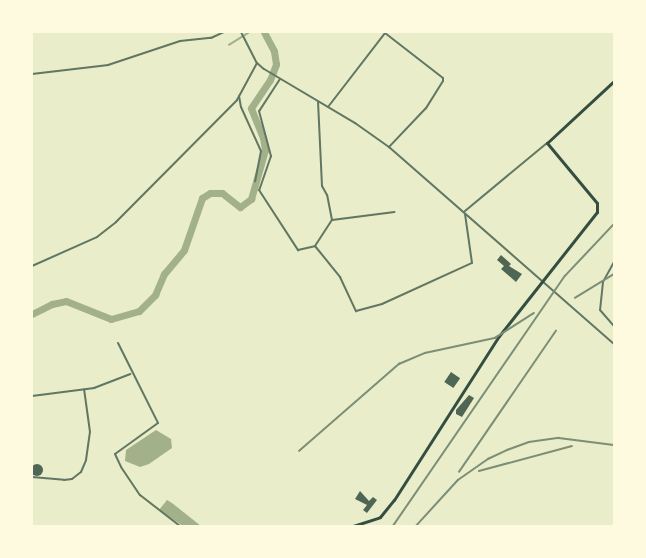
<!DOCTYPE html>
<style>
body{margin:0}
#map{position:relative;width:646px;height:558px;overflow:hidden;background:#e9edc9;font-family:"Noto Sans",sans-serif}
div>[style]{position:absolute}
.water>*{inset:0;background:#a3b18a}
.stream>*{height:1.5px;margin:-0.75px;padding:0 0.75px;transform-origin:0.75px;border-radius:0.75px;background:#a3b18a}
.river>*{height:7px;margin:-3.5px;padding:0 3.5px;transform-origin:3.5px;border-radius:3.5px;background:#a3b18a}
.building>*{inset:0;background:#4f6655;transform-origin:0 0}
.round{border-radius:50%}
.minor>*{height:2px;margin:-1px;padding:0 1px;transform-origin:1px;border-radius:1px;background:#617663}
.tertiary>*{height:2px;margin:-1px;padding:0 1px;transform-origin:1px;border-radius:1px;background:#617663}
.secondary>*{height:3px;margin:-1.5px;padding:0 1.5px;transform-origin:1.5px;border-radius:1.5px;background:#344e41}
.rail>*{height:1.5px;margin:-0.75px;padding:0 0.75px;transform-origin:0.75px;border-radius:0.75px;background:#7c8e77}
span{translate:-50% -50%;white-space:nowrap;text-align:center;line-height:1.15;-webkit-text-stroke:4.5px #fefae0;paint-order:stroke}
.frame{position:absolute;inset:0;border:33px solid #fefae0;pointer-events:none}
</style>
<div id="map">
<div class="water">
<i style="clip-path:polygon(156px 430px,171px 439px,172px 448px,149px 464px,140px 467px,125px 461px,126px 450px)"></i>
<i style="clip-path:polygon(167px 500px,172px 503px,201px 526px,183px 526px,159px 510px)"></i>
</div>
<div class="stream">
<i style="left:229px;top:45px;width:25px;rotate:-32deg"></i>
</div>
<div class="river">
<i style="left:32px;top:314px;width:22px;rotate:-27deg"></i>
<i style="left:52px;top:304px;width:14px;rotate:-12deg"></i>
<i style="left:66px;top:301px;width:48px;rotate:21.8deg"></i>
<i style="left:111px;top:319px;width:29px;rotate:-16deg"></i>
<i style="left:139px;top:311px;width:23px;rotate:-45deg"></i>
<i style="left:155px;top:295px;width:23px;rotate:-67deg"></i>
<i style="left:164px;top:274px;width:31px;rotate:-50deg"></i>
<i style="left:184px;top:250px;width:55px;rotate:-70.9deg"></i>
<i style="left:202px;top:198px;width:9px;rotate:-32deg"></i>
<i style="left:210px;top:193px;width:12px"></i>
<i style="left:222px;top:193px;width:23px;rotate:38deg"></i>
<i style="left:240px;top:207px;width:14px;rotate:-36deg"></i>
<i style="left:251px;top:199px;width:51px;rotate:-74.1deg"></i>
<i style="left:265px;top:150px;width:12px;rotate:-99deg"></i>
<i style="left:263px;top:138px;width:32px;rotate:-112deg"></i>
<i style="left:251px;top:108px;width:34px;rotate:-56deg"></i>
<i style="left:270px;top:80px;width:17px;rotate:-69deg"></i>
<i style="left:276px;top:64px;width:13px;rotate:-99deg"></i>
<i style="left:274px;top:51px;width:21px;rotate:-118deg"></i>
</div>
<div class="building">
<i style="clip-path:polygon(501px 255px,511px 264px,509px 266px,522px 274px,516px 282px,501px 269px,504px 266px,497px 260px)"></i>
<i style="left:451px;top:372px;width:11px;height:12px;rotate:34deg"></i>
<i style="clip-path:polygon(469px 395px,474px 398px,462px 417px,456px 414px,456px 410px)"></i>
<i class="round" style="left:31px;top:464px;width:12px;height:12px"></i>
<i style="clip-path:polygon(360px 491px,369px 501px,373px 497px,377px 500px,367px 513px,363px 510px,367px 505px,355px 499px)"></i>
</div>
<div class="minor">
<i style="left:32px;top:74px;width:77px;rotate:-6.8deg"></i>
<i style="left:108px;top:65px;width:76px;rotate:-18.4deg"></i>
<i style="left:180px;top:41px;width:31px;rotate:-6deg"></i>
<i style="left:211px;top:38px;width:14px;rotate:-25deg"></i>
<i style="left:280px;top:79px;width:38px;rotate:123deg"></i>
<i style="left:259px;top:111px;width:47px;rotate:75.1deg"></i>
<i style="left:271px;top:156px;width:36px;rotate:109deg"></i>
<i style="left:259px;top:190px;width:72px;rotate:57deg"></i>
<i style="left:298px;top:250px;width:17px;rotate:-13deg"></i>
<i style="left:315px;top:246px;width:31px;rotate:-57deg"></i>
<i style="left:332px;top:220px;width:25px;rotate:-101deg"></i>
<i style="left:327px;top:195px;width:10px;rotate:-119deg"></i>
<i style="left:322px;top:186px;width:84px;rotate:-92.7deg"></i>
<i style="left:239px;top:96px;width:11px;rotate:80deg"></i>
<i style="left:241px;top:107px;width:48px;rotate:65.6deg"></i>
<i style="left:261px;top:151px;width:31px;rotate:101deg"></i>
<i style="left:328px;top:107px;width:93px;rotate:-52.4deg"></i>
<i style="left:385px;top:33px;width:73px;rotate:37.8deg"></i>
<i style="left:443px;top:78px;width:3px;rotate:90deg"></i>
<i style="left:443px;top:81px;width:32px;rotate:122deg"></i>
<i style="left:426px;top:108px;width:54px;rotate:133.5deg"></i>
<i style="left:332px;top:220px;width:63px;rotate:-7.4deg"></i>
<i style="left:315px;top:246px;width:40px;rotate:51deg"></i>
<i style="left:340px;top:277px;width:38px;rotate:65deg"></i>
<i style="left:356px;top:311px;width:27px;rotate:-15deg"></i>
<i style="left:382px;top:304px;width:99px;rotate:-24.5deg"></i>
<i style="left:472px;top:263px;width:49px;rotate:-98.1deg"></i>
<i style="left:614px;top:262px;width:23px;rotate:119deg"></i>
<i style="left:603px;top:282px;width:28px;rotate:96deg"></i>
<i style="left:600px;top:310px;width:21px;rotate:49deg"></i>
<i style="left:32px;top:266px;width:71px;rotate:-24deg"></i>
<i style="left:97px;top:237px;width:24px;rotate:-38deg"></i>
<i style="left:116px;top:222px;width:172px;rotate:-45.2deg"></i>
<i style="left:237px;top:100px;width:42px;rotate:-61.6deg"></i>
<i style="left:118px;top:343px;width:89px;rotate:63.4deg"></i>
<i style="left:158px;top:423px;width:53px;rotate:144.2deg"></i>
<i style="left:115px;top:454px;width:14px;rotate:65deg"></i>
<i style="left:121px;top:467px;width:34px;rotate:56deg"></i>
<i style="left:140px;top:495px;width:51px;rotate:37.8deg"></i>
<i style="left:32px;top:396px;width:63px;rotate:-7.4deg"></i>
<i style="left:94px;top:388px;width:39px;rotate:-21deg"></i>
<i style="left:32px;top:477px;width:32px;rotate:5deg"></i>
<i style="left:64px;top:480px;width:8px;rotate:-7deg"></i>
<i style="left:72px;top:479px;width:11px;rotate:-38deg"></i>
<i style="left:81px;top:472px;width:13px;rotate:-67deg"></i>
<i style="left:86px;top:460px;width:28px;rotate:-82deg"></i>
<i style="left:90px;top:432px;width:43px;rotate:-97.9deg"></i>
</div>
<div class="tertiary">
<i style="left:241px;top:32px;width:35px;rotate:63deg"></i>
<i style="left:257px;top:63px;width:9px;rotate:41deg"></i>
<i style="left:264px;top:69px;width:106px;rotate:30.7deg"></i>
<i style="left:355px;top:123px;width:42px;rotate:35.2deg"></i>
<i style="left:389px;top:147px;width:299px;rotate:41.2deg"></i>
<i style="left:465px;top:211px;width:107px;rotate:-39.7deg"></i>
</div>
<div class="secondary">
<i style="left:353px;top:526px;width:28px;rotate:-18deg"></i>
<i style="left:380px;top:517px;width:22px;rotate:-51deg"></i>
<i style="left:394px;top:500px;width:195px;rotate:-57.4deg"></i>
<i style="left:499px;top:336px;width:158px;rotate:-51.7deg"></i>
<i style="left:597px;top:212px;width:9px;rotate:-90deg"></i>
<i style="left:597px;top:203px;width:78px;rotate:-129.8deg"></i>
<i style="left:547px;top:143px;width:91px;rotate:-42.8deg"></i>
</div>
<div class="rail">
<i style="left:575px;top:298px;width:46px;rotate:-31.6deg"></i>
<i style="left:299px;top:451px;width:133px;rotate:-41deg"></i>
<i style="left:399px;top:364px;width:28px;rotate:-23deg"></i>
<i style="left:425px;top:353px;width:72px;rotate:-12.1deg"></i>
<i style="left:495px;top:338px;width:46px;rotate:-32.7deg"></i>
<i style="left:479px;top:471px;width:96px;rotate:-15deg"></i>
<i style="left:459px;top:472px;width:171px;rotate:-55.5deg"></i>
<i style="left:393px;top:526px;width:303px;rotate:-55.5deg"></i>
<i style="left:565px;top:276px;width:71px;rotate:-46.7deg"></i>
<i style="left:416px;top:526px;width:62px;rotate:-47.6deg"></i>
<i style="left:458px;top:480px;width:37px;rotate:-35deg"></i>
<i style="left:488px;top:459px;width:21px;rotate:-25deg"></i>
<i style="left:507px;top:450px;width:23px;rotate:-20deg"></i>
<i style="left:529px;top:442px;width:30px;rotate:-8deg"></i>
<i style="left:559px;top:438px;width:55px;rotate:7.3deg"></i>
</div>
<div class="frame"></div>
</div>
